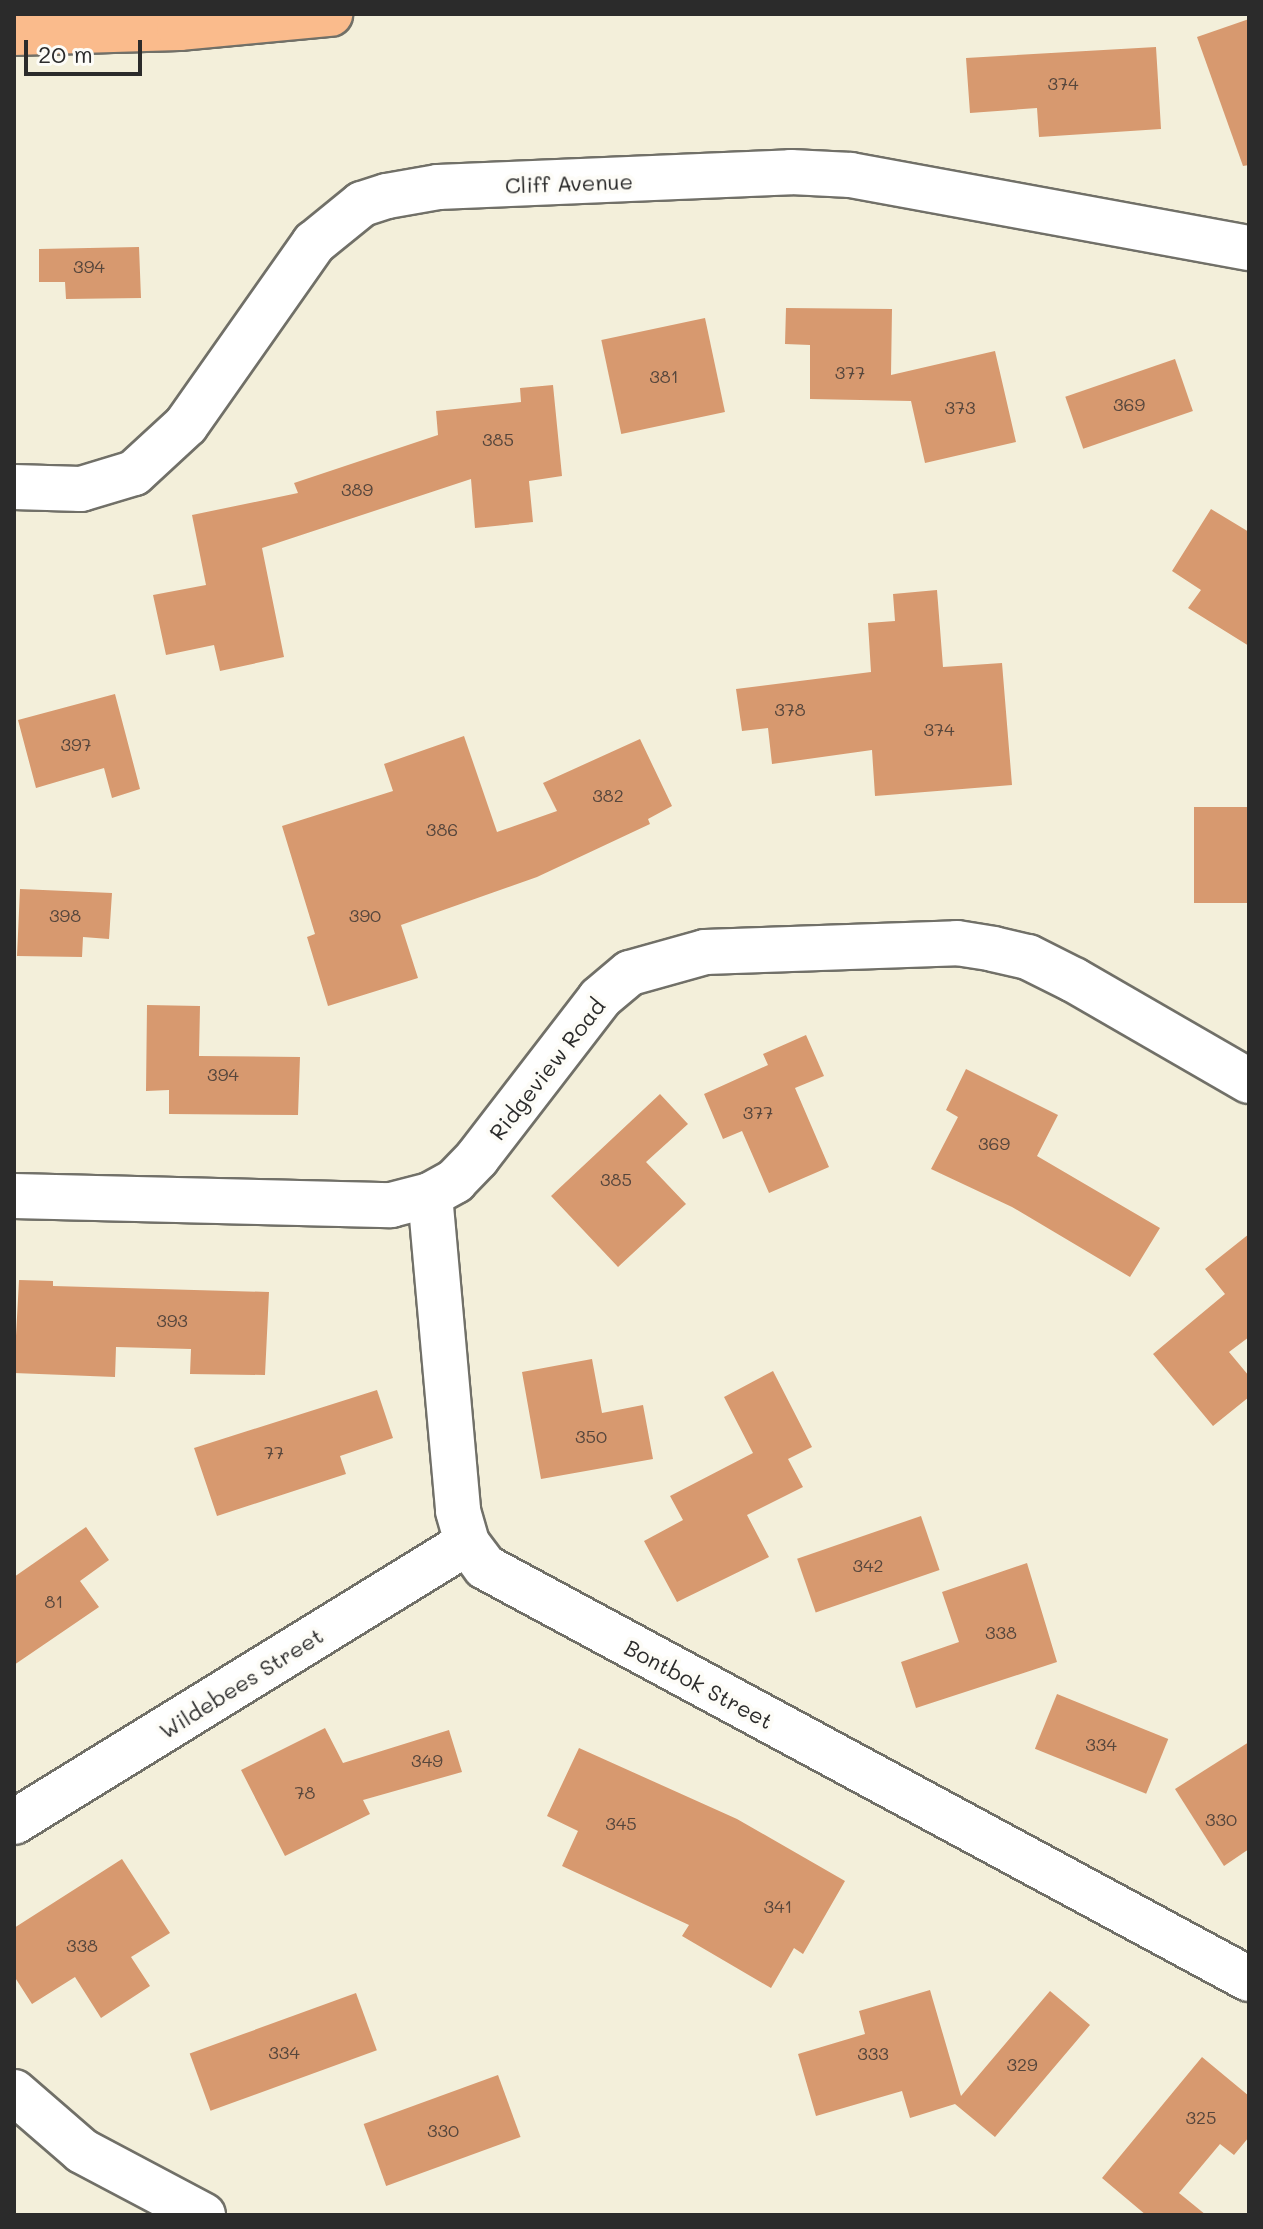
<!DOCTYPE html>
<style>
body{margin:0}
#map{position:relative;width:1263px;height:2229px;overflow:hidden;background:#f3efda;font-family:Mali,sans-serif}
div>[style]{position:absolute}
.building>*{inset:0;background:#d7996f;transform-origin:0 0}
.roads{filter:drop-shadow(2px 0 #717068) drop-shadow(-2px 0 #717068) drop-shadow(0 2px #717068) drop-shadow(0 -2px #717068)}
.minor>*{height:44px;margin:-22px;padding:0 22px;transform-origin:22px;border-radius:22px;background:#fff}
.major>*{height:44px;margin:-22px;padding:0 22px;transform-origin:22px;border-radius:22px;background:#fabb8c}
span{translate:-50% -50%;white-space:nowrap;text-align:center;line-height:1.15;-webkit-text-stroke:8px #fdfcf7;paint-order:stroke}
.number-label{font-size:18px;color:#56463c}
.number-label span{-webkit-text-stroke-width:0}
.street-label{font-size:22px;color:#2b2b2b}
.frame{position:absolute;inset:0;border:16px solid #2b2b2b;pointer-events:none}
.scale{position:absolute;left:24px;top:40px;width:118px;height:36px;box-sizing:border-box;border:4px solid #2b2b2b;border-top:0;padding-left:10px;font-size:24px;line-height:28px;white-space:nowrap;color:#2b2b2b;-webkit-text-stroke:6px #fdfcf7;paint-order:stroke}
</style>
<div id="map">
<div class="building">
<i style="clip-path:polygon(1249px 19px,1249px 165px,1243px 166px,1197px 37px)"></i>
<i style="clip-path:polygon(1156px 47px,1161px 129px,1039px 137px,1037px 108px,970px 113px,966px 58px)"></i>
<i style="clip-path:polygon(139px 247px,141px 298px,66px 299px,65px 282px,39px 282px,39px 249px)"></i>
<i style="clip-path:polygon(786px 308px,892px 309px,891px 375px,995px 351px,1016px 442px,925px 463px,911px 401px,810px 399px,810px 345px,785px 344px)"></i>
<i style="left:705px;top:318px;width:96px;height:106px;rotate:78deg"></i>
<i style="left:1175px;top:359px;width:55px;height:116px;rotate:71deg"></i>
<i style="clip-path:polygon(553px 385px,562px 476px,529px 481px,533px 522px,475px 528px,471px 479px,262px 548px,284px 657px,220px 671px,214px 645px,166px 655px,153px 595px,206px 585px,192px 515px,298px 493px,294px 483px,438px 435px,436px 411px,521px 402px,520px 388px)"></i>
<i style="clip-path:polygon(1211px 509px,1249px 532px,1249px 646px,1188px 608px,1201px 590px,1172px 571px)"></i>
<i style="clip-path:polygon(937px 590px,943px 667px,1002px 663px,1012px 785px,875px 796px,872px 750px,772px 764px,768px 728px,742px 731px,736px 689px,871px 672px,868px 623px,895px 621px,893px 594px)"></i>
<i style="clip-path:polygon(115px 694px,140px 789px,112px 798px,104px 768px,36px 788px,18px 720px)"></i>
<i style="clip-path:polygon(464px 736px,497px 832px,557px 811px,543px 783px,640px 739px,672px 806px,648px 819px,650px 824px,537px 877px,401px 925px,418px 978px,328px 1006px,307px 937px,315px 934px,282px 826px,393px 791px,384px 764px)"></i>
<i style="left:1249px;top:807px;width:96px;height:55px;rotate:90deg"></i>
<i style="clip-path:polygon(20px 889px,112px 893px,109px 939px,83px 937px,82px 957px,17px 956px)"></i>
<i style="clip-path:polygon(147px 1005px,200px 1006px,199px 1056px,300px 1057px,298px 1115px,169px 1114px,169px 1090px,146px 1091px)"></i>
<i style="clip-path:polygon(806px 1035px,824px 1076px,795px 1088px,829px 1167px,769px 1193px,742px 1131px,723px 1139px,704px 1094px,768px 1065px,763px 1054px)"></i>
<i style="clip-path:polygon(966px 1069px,1058px 1115px,1037px 1156px,1160px 1228px,1130px 1277px,1012px 1207px,931px 1169px,958px 1117px,946px 1110px)"></i>
<i style="clip-path:polygon(660px 1094px,688px 1124px,646px 1162px,686px 1204px,618px 1267px,551px 1196px)"></i>
<i style="clip-path:polygon(1249px 1234px,1249px 1337px,1229px 1352px,1249px 1376px,1249px 1397px,1213px 1426px,1153px 1354px,1225px 1294px,1205px 1269px)"></i>
<i style="clip-path:polygon(19px 1280px,53px 1281px,53px 1286px,269px 1292px,265px 1375px,190px 1374px,191px 1349px,116px 1347px,115px 1377px,14px 1373px)"></i>
<i style="clip-path:polygon(592px 1359px,602px 1413px,643px 1405px,653px 1459px,541px 1479px,522px 1372px)"></i>
<i style="clip-path:polygon(773px 1371px,812px 1447px,788px 1459px,803px 1487px,747px 1515px,769px 1557px,677px 1602px,644px 1541px,683px 1520px,670px 1496px,753px 1453px,724px 1397px)"></i>
<i style="clip-path:polygon(377px 1390px,393px 1438px,340px 1456px,346px 1474px,217px 1516px,194px 1448px)"></i>
<i style="left:921px;top:1516px;width:57px;height:131px;rotate:71deg"></i>
<i style="clip-path:polygon(86px 1527px,109px 1560px,80px 1581px,99px 1607px,14px 1665px,14px 1577px)"></i>
<i style="clip-path:polygon(1027px 1563px,1057px 1662px,916px 1708px,901px 1662px,959px 1642px,942px 1592px)"></i>
<i style="left:1057px;top:1694px;width:120px;height:59px;rotate:22deg"></i>
<i style="clip-path:polygon(325px 1728px,343px 1763px,449px 1730px,462px 1772px,363px 1800px,370px 1814px,285px 1856px,241px 1770px)"></i>
<i style="clip-path:polygon(1249px 1742px,1249px 1849px,1224px 1866px,1175px 1789px)"></i>
<i style="clip-path:polygon(579px 1748px,737px 1819px,845px 1881px,803px 1954px,794px 1948px,771px 1988px,682px 1936px,689px 1925px,562px 1866px,578px 1831px,547px 1816px)"></i>
<i style="clip-path:polygon(122px 1859px,170px 1933px,131px 1957px,150px 1986px,101px 2018px,75px 1977px,32px 2004px,14px 1976px,14px 1928px)"></i>
<i style="clip-path:polygon(930px 1990px,961px 2096px,1050px 1991px,1090px 2025px,995px 2137px,955px 2104px,910px 2118px,902px 2091px,816px 2116px,798px 2054px,865px 2034px,859px 2011px)"></i>
<i style="left:356px;top:1993px;width:61px;height:177px;rotate:70deg"></i>
<i style="clip-path:polygon(1202px 2057px,1249px 2096px,1249px 2137px,1234px 2155px,1220px 2144px,1179px 2193px,1206px 2215px,1146px 2215px,1102px 2178px)"></i>
<i style="left:498px;top:2075px;width:66px;height:143px;rotate:70deg"></i>
</div>
<div class="roads">
<div class="minor">
<i style="left:14px;top:487px;width:67px;rotate:1.7deg"></i>
<i style="left:81px;top:489px;width:55px;rotate:-16.8deg"></i>
<i style="left:134px;top:473px;width:71px;rotate:-42.7deg"></i>
<i style="left:186px;top:425px;width:223px;rotate:-54.9deg"></i>
<i style="left:314px;top:243px;width:62px;rotate:-39.1deg"></i>
<i style="left:362px;top:204px;width:26px;rotate:-18deg"></i>
<i style="left:387px;top:196px;width:52px;rotate:-10deg"></i>
<i style="left:438px;top:187px;width:353px;rotate:-2.4deg"></i>
<i style="left:791px;top:172px;width:60px;rotate:2.9deg"></i>
<i style="left:851px;top:175px;width:405px;rotate:10.4deg"></i>
<i style="left:430px;top:1195px;width:317px;rotate:84.9deg"></i>
<i style="left:458px;top:1511px;width:33px;rotate:74deg"></i>
<i style="left:467px;top:1543px;width:30px;rotate:53deg"></i>
<i style="left:485px;top:1567px;width:868px;rotate:28.34deg"></i>
<i style="left:14px;top:1196px;width:377px;rotate:1.4deg"></i>
<i style="left:391px;top:1205px;width:40px;rotate:-14.4deg"></i>
<i style="left:430px;top:1195px;width:29px;rotate:-29deg"></i>
<i style="left:455px;top:1181px;width:32px;rotate:-46deg"></i>
<i style="left:477px;top:1158px;width:202px;rotate:-52.4deg"></i>
<i style="left:600px;top:998px;width:39px;rotate:-40deg"></i>
<i style="left:630px;top:973px;width:78px;rotate:-15.6deg"></i>
<i style="left:705px;top:952px;width:252px;rotate:-2deg"></i>
<i style="left:957px;top:943px;width:36px;rotate:9deg"></i>
<i style="left:993px;top:949px;width:36px;rotate:13deg"></i>
<i style="left:1028px;top:957px;width:51px;rotate:26.6deg"></i>
<i style="left:1074px;top:980px;width:202px;rotate:30deg"></i>
<i style="left:14px;top:1822px;width:532px;rotate:-31.63deg"></i>
<i style="left:14px;top:2092px;width:90px;rotate:40.9deg"></i>
<i style="left:82px;top:2151px;width:137px;rotate:27.9deg"></i>
</div>
<div class="major">
<i style="left:14px;top:33px;width:165px;rotate:-1.7deg"></i>
<i style="left:179px;top:28px;width:152px;rotate:-5.3deg"></i>
</div>
</div>
<div class="number-label">
<span style="left:1063px;top:83px">374</span>
<span style="left:89px;top:266px">394</span>
<span style="left:850px;top:372px">377</span>
<span style="left:664px;top:376px">381</span>
<span style="left:1129px;top:404px">369</span>
<span style="left:960px;top:407px">373</span>
<span style="left:498px;top:439px">385</span>
<span style="left:357px;top:489px">389</span>
<span style="left:790px;top:709px">378</span>
<span style="left:939px;top:729px">374</span>
<span style="left:76px;top:744px">397</span>
<span style="left:608px;top:795px">382</span>
<span style="left:442px;top:829px">386</span>
<span style="left:65px;top:915px">398</span>
<span style="left:365px;top:915px">390</span>
<span style="left:223px;top:1074px">394</span>
<span style="left:758px;top:1112px">377</span>
<span style="left:994px;top:1143px">369</span>
<span style="left:616px;top:1179px">385</span>
<span style="left:172px;top:1320px">393</span>
<span style="left:591px;top:1436px">350</span>
<span style="left:274px;top:1452px">77</span>
<span style="left:868px;top:1565px">342</span>
<span style="left:54px;top:1601px">81</span>
<span style="left:1001px;top:1632px">338</span>
<span style="left:1101px;top:1744px">334</span>
<span style="left:427px;top:1760px">349</span>
<span style="left:305px;top:1792px">78</span>
<span style="left:1221px;top:1819px">330</span>
<span style="left:621px;top:1823px">345</span>
<span style="left:778px;top:1906px">341</span>
<span style="left:82px;top:1945px">338</span>
<span style="left:284px;top:2052px">334</span>
<span style="left:873px;top:2053px">333</span>
<span style="left:1022px;top:2064px">329</span>
<span style="left:1201px;top:2117px">325</span>
<span style="left:443px;top:2130px">330</span>
</div>
<div class="street-label">
<span style="left:569px;top:183px;rotate:-2deg">Cliff Avenue</span>
<span style="left:547px;top:1069px;rotate:-52deg">Ridgeview Road</span>
<span style="left:241px;top:1683px;rotate:-32deg">Wildebees Street</span>
<span style="left:699px;top:1684px;rotate:28deg">Bontbok Street</span>
</div>
<div class="frame"></div>
<div class="scale">20 m</div>
</div>
